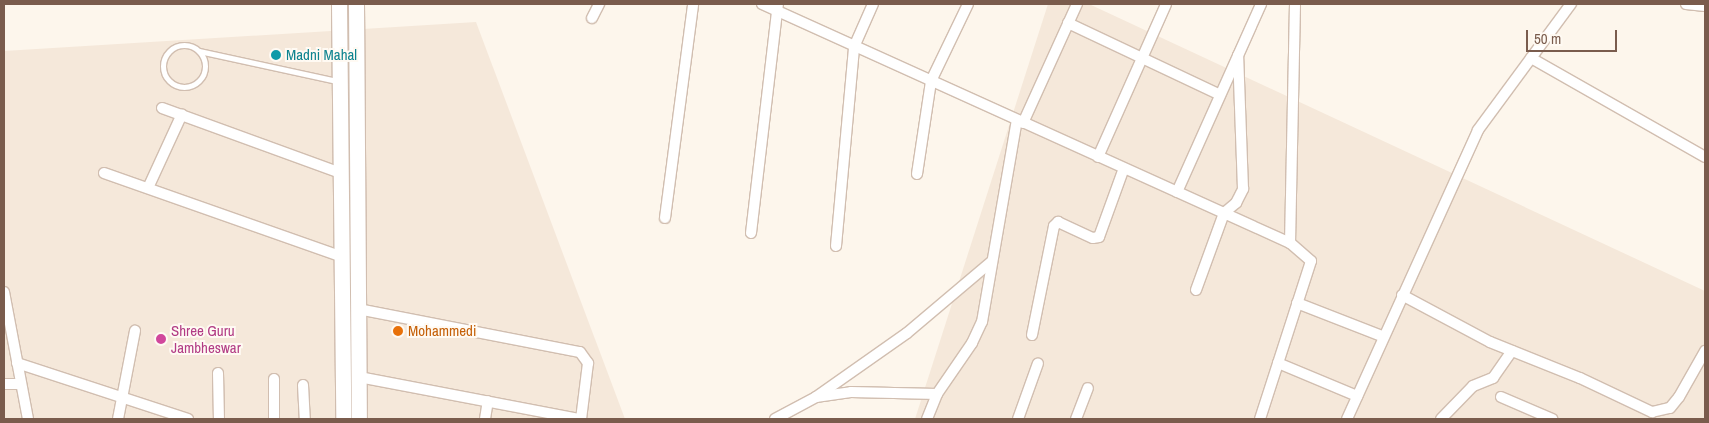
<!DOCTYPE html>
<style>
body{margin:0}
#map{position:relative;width:1709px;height:423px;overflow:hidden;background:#fdf6ec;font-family:"Archivo Narrow",sans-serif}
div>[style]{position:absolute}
.residential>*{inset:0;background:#f5e8da}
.roads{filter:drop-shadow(1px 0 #d1beb0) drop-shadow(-1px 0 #d1beb0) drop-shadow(0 1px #d1beb0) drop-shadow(0 -1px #d1beb0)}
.lane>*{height:5px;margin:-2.5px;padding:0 2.5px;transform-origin:2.5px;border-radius:2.5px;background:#fff}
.lane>.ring{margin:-2.5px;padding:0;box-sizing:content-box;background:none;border:5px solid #fff;border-radius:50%}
.street>*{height:10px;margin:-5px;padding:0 5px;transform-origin:5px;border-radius:5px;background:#fff}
.secondary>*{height:15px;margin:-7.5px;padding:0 7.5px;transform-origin:7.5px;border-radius:7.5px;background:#fff}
.dots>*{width:14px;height:14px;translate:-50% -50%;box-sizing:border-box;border:2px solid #fffaf3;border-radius:50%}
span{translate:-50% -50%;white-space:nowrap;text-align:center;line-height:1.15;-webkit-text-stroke:4px #fffaf3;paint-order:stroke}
.culture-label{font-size:15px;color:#0d838f}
.left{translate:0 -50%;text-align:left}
.hotel-label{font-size:15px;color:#b23c85}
.food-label{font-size:15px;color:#c56008}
.frame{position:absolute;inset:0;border:5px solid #7a5c4d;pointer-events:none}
.scale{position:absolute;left:1526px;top:30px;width:91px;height:22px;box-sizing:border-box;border:2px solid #7a5c4d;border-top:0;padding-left:6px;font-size:15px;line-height:18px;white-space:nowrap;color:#7a5c4d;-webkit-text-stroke:4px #fffaf3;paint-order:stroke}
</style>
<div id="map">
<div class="residential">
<i style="clip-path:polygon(1048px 4px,1089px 4px,1705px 291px,1705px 419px,915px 419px)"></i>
<i style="clip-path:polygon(476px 22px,625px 419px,4px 419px,4px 51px)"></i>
</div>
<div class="roads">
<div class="lane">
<i class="ring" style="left:163px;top:45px;width:37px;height:37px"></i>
<i style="left:199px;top:51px;width:141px;rotate:12.3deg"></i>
</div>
<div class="street">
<i style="left:762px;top:4px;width:580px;rotate:24.35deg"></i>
<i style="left:1686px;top:4px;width:19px;rotate:6deg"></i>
<i style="left:592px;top:18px;width:16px;rotate:-63deg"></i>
<i style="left:1068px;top:23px;width:168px;rotate:25.3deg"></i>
<i style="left:1531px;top:58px;width:200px;rotate:29.6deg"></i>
<i style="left:162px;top:108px;width:190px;rotate:20deg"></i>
<i style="left:1023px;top:123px;width:131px;rotate:-65.6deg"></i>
<i style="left:1098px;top:157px;width:167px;rotate:-66deg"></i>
<i style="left:104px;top:173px;width:253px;rotate:19.4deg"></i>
<i style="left:917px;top:174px;width:94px;rotate:-81.4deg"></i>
<i style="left:931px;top:81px;width:85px;rotate:-64.3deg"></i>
<i style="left:148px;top:188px;width:81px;rotate:-65.3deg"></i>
<i style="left:1177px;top:192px;width:206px;rotate:-65.9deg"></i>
<i style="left:665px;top:218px;width:216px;rotate:-82.5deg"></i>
<i style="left:751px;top:233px;width:231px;rotate:-83.3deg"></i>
<i style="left:836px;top:246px;width:200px;rotate:-84.8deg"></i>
<i style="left:854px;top:47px;width:47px;rotate:-66.2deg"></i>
<i style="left:1196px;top:290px;width:82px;rotate:-70deg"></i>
<i style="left:1224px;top:213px;width:16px;rotate:-40deg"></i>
<i style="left:1236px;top:203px;width:16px;rotate:-63deg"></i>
<i style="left:1243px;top:189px;width:134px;rotate:-92.1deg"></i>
<i style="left:4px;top:292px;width:129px;rotate:79.3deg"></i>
<i style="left:1402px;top:295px;width:100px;rotate:28.1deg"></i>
<i style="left:1490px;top:342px;width:97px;rotate:21.8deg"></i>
<i style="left:1580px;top:378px;width:80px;rotate:25.3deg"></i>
<i style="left:1652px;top:412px;width:18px;rotate:-13deg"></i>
<i style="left:1670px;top:408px;width:14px;rotate:-51deg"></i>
<i style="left:1679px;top:397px;width:53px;rotate:-60.5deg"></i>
<i style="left:1297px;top:303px;width:93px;rotate:21.3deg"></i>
<i style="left:358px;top:309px;width:226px;rotate:11deg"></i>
<i style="left:580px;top:352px;width:14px;rotate:54deg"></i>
<i style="left:588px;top:363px;width:56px;rotate:97.1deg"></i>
<i style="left:1032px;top:335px;width:111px;rotate:-78.6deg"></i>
<i style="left:1054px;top:226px;width:6px;rotate:-45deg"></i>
<i style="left:1058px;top:222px;width:38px;rotate:25deg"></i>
<i style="left:1093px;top:238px;width:6px;rotate:-9deg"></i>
<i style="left:1099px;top:237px;width:73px;rotate:-70.1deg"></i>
<i style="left:17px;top:363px;width:180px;rotate:18.1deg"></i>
<i style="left:1278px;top:363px;width:86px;rotate:22.7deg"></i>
<i style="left:218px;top:373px;width:46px;rotate:88.8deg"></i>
<i style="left:359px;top:377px;width:225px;rotate:10.8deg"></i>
<i style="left:274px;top:379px;width:40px;rotate:90deg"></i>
<i style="left:4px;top:384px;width:17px"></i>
<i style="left:303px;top:385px;width:34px;rotate:87deg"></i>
<i style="left:816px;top:397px;width:111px;rotate:-35.1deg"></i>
<i style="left:907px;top:333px;width:110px;rotate:-40.2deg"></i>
<i style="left:1501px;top:397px;width:56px;rotate:23.3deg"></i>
<i style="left:118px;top:419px;width:90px;rotate:-79.1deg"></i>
<i style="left:485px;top:419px;width:18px;rotate:-81deg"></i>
<i style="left:775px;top:419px;width:47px;rotate:-28.2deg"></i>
<i style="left:816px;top:397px;width:35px;rotate:-8deg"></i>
<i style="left:851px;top:392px;width:86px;rotate:1.3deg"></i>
<i style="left:927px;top:419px;width:27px;rotate:-68deg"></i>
<i style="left:937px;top:394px;width:62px;rotate:-55.5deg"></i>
<i style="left:972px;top:343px;width:23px;rotate:-65deg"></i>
<i style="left:982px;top:322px;width:205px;rotate:-80.2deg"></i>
<i style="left:1018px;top:419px;width:59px;rotate:-70.3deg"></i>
<i style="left:1076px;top:419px;width:33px;rotate:-69deg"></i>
<i style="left:1260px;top:419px;width:166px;rotate:-72.1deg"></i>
<i style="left:1311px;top:261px;width:28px;rotate:-139deg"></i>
<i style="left:1290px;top:243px;width:239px;rotate:-88.8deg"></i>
<i style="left:1347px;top:419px;width:317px;rotate:-65.6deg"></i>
<i style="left:1478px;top:130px;width:157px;rotate:-53.6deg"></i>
<i style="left:1441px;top:419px;width:46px;rotate:-45.9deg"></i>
<i style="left:1473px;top:386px;width:22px;rotate:-22deg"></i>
<i style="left:1493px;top:378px;width:33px;rotate:-55deg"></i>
</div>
<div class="secondary">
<i style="left:339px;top:4px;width:415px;rotate:89.4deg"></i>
<i style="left:356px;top:4px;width:415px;rotate:89.6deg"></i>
</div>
</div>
<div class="dots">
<i style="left:276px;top:55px;background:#0f9aa8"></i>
<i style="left:398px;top:331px;background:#e8710a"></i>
<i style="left:161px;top:339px;background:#d1479c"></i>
</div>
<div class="culture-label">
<span class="left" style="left:286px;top:55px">Madni Mahal</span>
</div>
<div class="hotel-label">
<span class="left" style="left:171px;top:339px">Shree Guru<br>Jambheswar</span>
</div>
<div class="food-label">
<span class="left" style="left:408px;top:331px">Mohammedi</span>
</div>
<div class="frame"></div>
<div class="scale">50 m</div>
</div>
